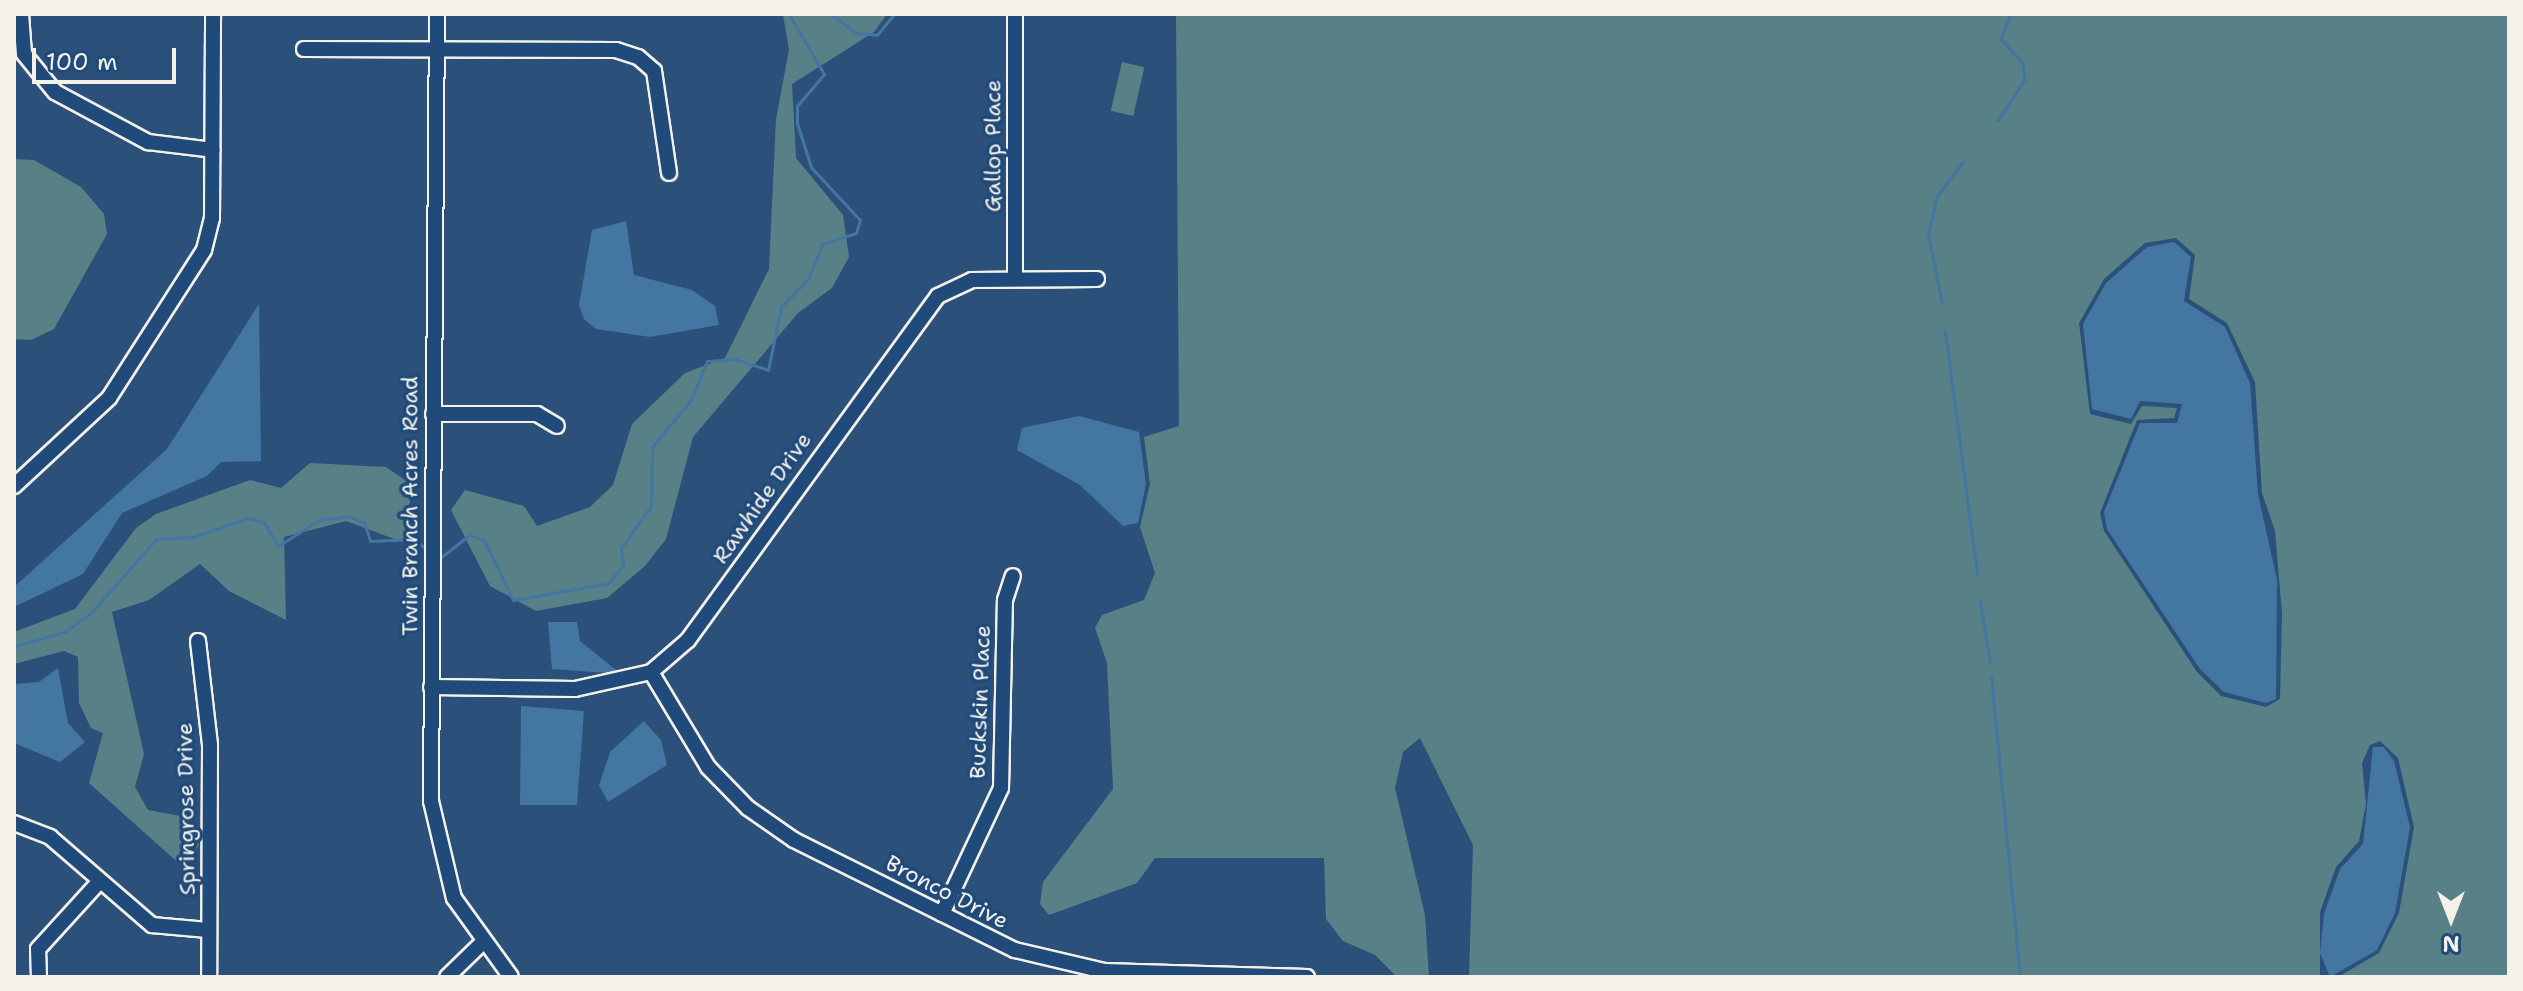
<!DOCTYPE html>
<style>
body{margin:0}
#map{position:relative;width:2523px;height:991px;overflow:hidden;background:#2b517b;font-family:"Shantell Sans",sans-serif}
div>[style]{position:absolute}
.green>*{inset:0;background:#588087;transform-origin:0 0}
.water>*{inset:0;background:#4376a0}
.stream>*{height:3px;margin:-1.5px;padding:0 1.5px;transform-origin:1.5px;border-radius:1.5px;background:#4376a0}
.roads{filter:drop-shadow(2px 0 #f4f1e8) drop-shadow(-2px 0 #f4f1e8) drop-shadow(0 2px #f4f1e8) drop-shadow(0 -2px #f4f1e8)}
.minor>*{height:14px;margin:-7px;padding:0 7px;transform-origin:7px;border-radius:7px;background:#1f4a7a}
span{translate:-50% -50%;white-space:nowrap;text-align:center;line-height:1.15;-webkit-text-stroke:7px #1f4a7a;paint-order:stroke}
.street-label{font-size:22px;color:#f4f1e8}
.frame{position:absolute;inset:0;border:16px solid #f4f1e8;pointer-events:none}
.north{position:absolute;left:2411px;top:879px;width:80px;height:80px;-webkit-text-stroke:6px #1f4a7a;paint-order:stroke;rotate:180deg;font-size:22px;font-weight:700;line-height:32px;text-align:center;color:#f4f1e8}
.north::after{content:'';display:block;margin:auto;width:28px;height:36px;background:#f4f1e8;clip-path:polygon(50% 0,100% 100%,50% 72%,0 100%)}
.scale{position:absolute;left:32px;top:48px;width:144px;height:36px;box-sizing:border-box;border:4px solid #f4f1e8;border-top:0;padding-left:10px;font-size:24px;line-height:28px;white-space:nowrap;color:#f4f1e8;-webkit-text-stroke:6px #1f4a7a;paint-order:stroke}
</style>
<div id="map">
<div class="green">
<i style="clip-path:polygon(783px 14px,887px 14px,874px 32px,792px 84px,796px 158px,843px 215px,849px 257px,832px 288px,798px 313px,693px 437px,666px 539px,645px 566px,607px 598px,536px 611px,490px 586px,451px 510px,465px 490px,524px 506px,537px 526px,590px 507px,613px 485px,632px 424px,685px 373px,725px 358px,769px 269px,776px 119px,789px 50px)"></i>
<i style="clip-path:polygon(evenodd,1176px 14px,2509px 14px,2509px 977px,2338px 977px,2379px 953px,2399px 913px,2414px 827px,2398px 758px,2380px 741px,2370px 745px,2362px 763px,2366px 804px,2359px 841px,2336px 867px,2320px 912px,2320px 977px,1469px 977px,1473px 845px,1420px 738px,1403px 752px,1395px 788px,1425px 915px,1429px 977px,1397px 977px,1375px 955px,1343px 941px,1326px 919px,1324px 858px,1155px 858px,1137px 883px,1049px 915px,1040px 904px,1043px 882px,1113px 789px,1107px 663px,1095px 628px,1102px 615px,1144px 600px,1155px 573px,1140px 527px,1150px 484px,1144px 437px,1179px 426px,1176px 14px,2176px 238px,2195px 255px,2189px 299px,2227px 323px,2255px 382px,2262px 493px,2275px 531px,2282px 613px,2280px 699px,2266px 707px,2221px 696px,2197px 672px,2104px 531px,2100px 513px,2137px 420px,2174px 418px,2177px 408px,2142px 406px,2131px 424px,2090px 414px,2079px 323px,2104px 279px,2145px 243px,2176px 238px)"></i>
<i style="left:1122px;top:62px;width:23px;height:50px;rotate:13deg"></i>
<i style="clip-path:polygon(14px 159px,34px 160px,81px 187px,104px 214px,107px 234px,54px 329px,31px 340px,14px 339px)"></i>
<i style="clip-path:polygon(310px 463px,386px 467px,412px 485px,405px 543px,346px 521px,284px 537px,286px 620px,229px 591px,200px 564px,149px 600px,112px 612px,144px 754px,135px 787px,148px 810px,186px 817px,199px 845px,184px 868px,89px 783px,103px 733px,91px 728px,79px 703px,78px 657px,64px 651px,14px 664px,14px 632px,75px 609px,136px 528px,156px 514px,250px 480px,281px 488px)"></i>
</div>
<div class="water">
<i style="clip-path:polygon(626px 221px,634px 275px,692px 290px,715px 306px,719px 325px,650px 337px,596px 329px,584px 319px,579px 305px,592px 230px)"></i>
<i style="clip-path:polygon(2174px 242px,2191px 257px,2184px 301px,2225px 327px,2250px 383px,2258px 494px,2277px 580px,2276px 699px,2266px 703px,2224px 692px,2200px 669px,2107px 529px,2104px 512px,2140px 423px,2177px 423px,2182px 404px,2140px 401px,2131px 419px,2092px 409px,2083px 324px,2106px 283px,2147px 247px)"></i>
<i style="clip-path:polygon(259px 304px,261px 461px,221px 462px,207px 476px,122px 513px,83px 574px,14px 607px,14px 587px,167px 449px)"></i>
<i style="clip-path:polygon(1079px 416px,1139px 432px,1146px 484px,1138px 523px,1123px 526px,1080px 485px,1017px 450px,1022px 428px)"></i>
<i style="clip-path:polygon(548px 622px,577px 622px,580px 641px,621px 674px,552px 669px)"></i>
<i style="clip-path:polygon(58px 668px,68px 723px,85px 742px,60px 762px,14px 743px,14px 684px,39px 682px)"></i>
<i style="clip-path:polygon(521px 706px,584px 711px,577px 805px,520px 805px)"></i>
<i style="clip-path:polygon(644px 721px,661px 740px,667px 765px,608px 802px,599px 785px,610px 752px)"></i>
<i style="clip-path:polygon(2373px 747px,2384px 747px,2394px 761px,2410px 827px,2395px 913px,2377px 950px,2330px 977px,2320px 953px,2324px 914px,2340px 869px,2363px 844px)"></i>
</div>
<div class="stream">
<i style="left:831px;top:14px;width:31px;rotate:37deg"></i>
<i style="left:856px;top:33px;width:21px;rotate:5deg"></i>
<i style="left:877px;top:35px;width:27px;rotate:-51deg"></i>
<i style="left:1998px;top:120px;width:48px;rotate:-57deg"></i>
<i style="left:2024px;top:80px;width:17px;rotate:-93deg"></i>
<i style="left:2023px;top:63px;width:33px;rotate:-133deg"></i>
<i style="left:2001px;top:39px;width:27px;rotate:-70deg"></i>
<i style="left:1942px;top:303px;width:70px;rotate:-101.5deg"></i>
<i style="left:1928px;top:234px;width:39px;rotate:-77deg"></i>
<i style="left:1937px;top:196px;width:43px;rotate:-52.6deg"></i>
<i style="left:1945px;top:331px;width:246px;rotate:82.5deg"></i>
<i style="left:440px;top:558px;width:37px;rotate:-38deg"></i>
<i style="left:469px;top:535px;width:16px;rotate:18deg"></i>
<i style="left:484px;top:540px;width:67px;rotate:64.2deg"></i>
<i style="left:513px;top:600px;width:97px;rotate:-10deg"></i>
<i style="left:609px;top:583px;width:23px;rotate:-52deg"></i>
<i style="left:623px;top:565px;width:17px;rotate:-97deg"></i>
<i style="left:621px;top:548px;width:52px;rotate:-54.5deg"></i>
<i style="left:651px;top:506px;width:59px;rotate:-89deg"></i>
<i style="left:652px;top:447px;width:60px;rotate:-50.4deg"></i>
<i style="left:690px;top:401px;width:43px;rotate:-67deg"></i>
<i style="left:707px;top:361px;width:28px;rotate:-4deg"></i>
<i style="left:735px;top:359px;width:35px;rotate:18deg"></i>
<i style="left:768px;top:370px;width:64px;rotate:-78.3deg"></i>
<i style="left:781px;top:307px;width:39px;rotate:-46deg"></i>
<i style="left:808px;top:279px;width:38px;rotate:-68deg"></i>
<i style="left:822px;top:244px;width:36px;rotate:-18deg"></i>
<i style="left:856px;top:233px;width:14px;rotate:-73deg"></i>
<i style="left:860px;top:220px;width:72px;rotate:-132.8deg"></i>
<i style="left:811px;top:167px;width:46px;rotate:-107.7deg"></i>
<i style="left:797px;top:123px;width:17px;rotate:-90deg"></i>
<i style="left:797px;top:106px;width:42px;rotate:-49.8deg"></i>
<i style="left:824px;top:74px;width:69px;rotate:-120.3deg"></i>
<i style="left:1980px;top:600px;width:64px;rotate:81deg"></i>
<i style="left:14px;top:646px;width:52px;rotate:-15.6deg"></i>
<i style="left:64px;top:632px;width:33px;rotate:-35deg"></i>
<i style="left:91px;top:613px;width:98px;rotate:-48.7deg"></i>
<i style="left:156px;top:539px;width:37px;rotate:-3deg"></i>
<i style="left:193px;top:537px;width:58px;rotate:-19.1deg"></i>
<i style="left:248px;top:518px;width:16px;rotate:14deg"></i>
<i style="left:264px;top:522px;width:28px;rotate:60deg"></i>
<i style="left:278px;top:546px;width:49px;rotate:-32.4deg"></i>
<i style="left:319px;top:520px;width:29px;rotate:-8deg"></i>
<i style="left:348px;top:516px;width:17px;rotate:21deg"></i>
<i style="left:364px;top:522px;width:20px;rotate:72deg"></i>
<i style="left:370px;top:541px;width:43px;rotate:-2.7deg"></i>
<i style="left:413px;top:539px;width:14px;rotate:36deg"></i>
<i style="left:1991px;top:676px;width:302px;rotate:84.5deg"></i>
</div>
<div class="roads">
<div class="minor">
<i style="left:21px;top:14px;width:40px;rotate:85.7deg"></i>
<i style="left:24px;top:54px;width:49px;rotate:50.8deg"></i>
<i style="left:55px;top:92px;width:106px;rotate:28.3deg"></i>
<i style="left:148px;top:142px;width:65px;rotate:7deg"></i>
<i style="left:437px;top:14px;width:787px;rotate:90.44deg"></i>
<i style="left:431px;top:801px;width:100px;rotate:76.7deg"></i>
<i style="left:454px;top:898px;width:97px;rotate:54.2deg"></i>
<i style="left:304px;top:49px;width:312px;rotate:0.2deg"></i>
<i style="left:616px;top:50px;width:23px;rotate:18deg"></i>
<i style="left:638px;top:57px;width:21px;rotate:41deg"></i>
<i style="left:654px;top:71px;width:103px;rotate:81.6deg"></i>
<i style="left:1015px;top:279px;width:265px;rotate:-90deg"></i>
<i style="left:433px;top:414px;width:104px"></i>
<i style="left:537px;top:414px;width:23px;rotate:31deg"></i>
<i style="left:14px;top:486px;width:129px;rotate:-42.8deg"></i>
<i style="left:109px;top:398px;width:176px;rotate:-57.3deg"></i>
<i style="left:204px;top:250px;width:33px;rotate:-76deg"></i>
<i style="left:212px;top:218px;width:204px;rotate:-89.7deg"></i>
<i style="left:198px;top:641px;width:105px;rotate:83.4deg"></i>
<i style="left:210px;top:745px;width:232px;rotate:90.2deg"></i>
<i style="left:651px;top:672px;width:111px;rotate:59deg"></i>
<i style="left:708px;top:767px;width:57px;rotate:45.7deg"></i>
<i style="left:748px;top:808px;width:56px;rotate:34.8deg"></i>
<i style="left:794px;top:840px;width:247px;rotate:26.5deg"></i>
<i style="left:1015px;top:950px;width:91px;rotate:13.3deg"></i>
<i style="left:1104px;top:971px;width:203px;rotate:1.7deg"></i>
<i style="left:431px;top:687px;width:144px;rotate:0.8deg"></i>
<i style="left:575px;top:689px;width:78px;rotate:-12.6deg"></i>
<i style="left:651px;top:672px;width:49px;rotate:-40.9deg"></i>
<i style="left:688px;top:640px;width:425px;rotate:-54deg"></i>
<i style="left:938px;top:296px;width:38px;rotate:-25deg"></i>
<i style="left:972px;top:280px;width:125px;rotate:-0.5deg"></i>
<i style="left:14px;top:823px;width:39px;rotate:21deg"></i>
<i style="left:50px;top:837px;width:135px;rotate:40.8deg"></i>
<i style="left:152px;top:925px;width:56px;rotate:5.1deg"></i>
<i style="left:942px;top:914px;width:139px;rotate:-64.9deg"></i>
<i style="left:1001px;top:788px;width:188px;rotate:-88.8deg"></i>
<i style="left:1005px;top:600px;width:25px;rotate:-72deg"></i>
<i style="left:39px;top:977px;width:28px;rotate:-92deg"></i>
<i style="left:38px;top:949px;width:91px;rotate:-47.7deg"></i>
<i style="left:447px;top:977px;width:47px;rotate:-44.1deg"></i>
</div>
</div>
<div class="street-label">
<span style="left:993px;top:146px;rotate:-90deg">Gallop Place</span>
<span style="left:762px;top:498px;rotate:-55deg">Rawhide Drive</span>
<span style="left:410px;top:506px;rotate:-90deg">Twin Branch Acres Road</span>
<span style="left:980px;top:702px;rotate:-88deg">Buckskin Place</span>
<span style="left:186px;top:809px;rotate:-91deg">Springrose Drive</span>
<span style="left:947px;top:892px;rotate:27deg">Bronco Drive</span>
</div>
<div class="frame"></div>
<div class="north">N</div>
<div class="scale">100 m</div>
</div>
